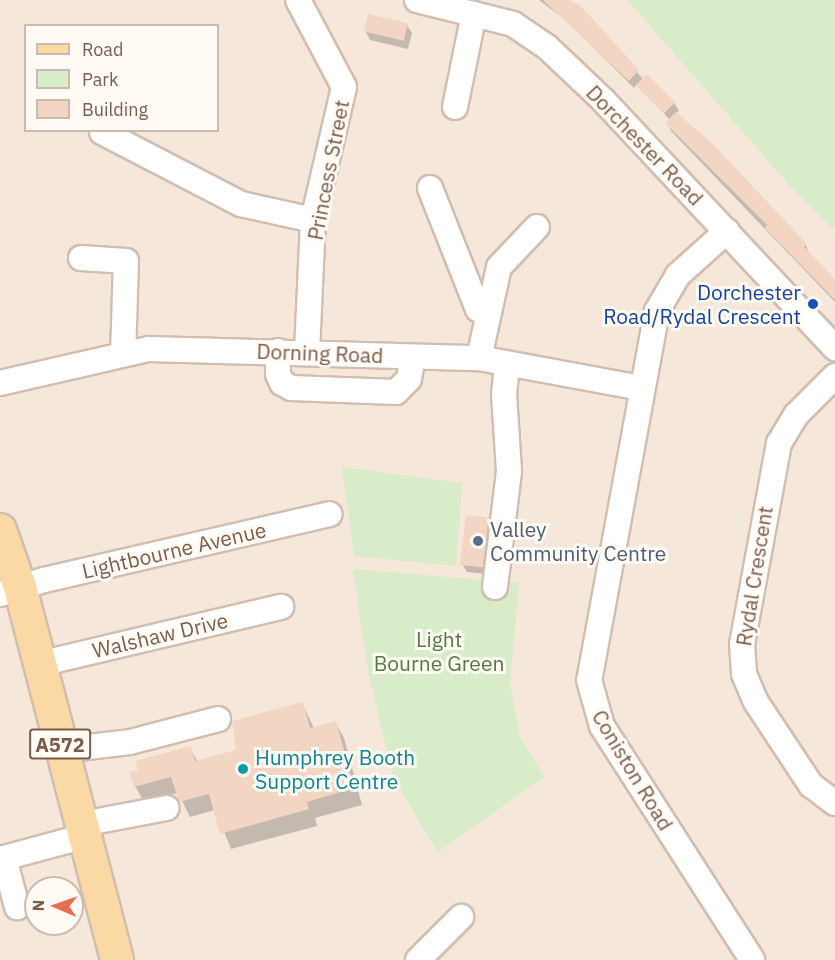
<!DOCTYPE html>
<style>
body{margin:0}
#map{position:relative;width:835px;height:960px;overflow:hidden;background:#fdf6ec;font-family:"IBM Plex Sans",sans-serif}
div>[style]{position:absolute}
.residential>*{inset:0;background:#f5e8da}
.green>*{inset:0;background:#d8ecc9}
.shadow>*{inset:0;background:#0003}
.building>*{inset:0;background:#f3d5c3;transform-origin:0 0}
.roads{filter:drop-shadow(2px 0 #d1beb0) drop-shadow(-2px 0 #d1beb0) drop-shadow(0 2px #d1beb0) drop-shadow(0 -2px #d1beb0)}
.minor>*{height:24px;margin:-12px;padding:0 12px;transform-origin:12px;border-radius:12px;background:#fff}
.major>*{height:32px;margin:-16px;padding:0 16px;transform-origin:16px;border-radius:16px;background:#fbd9a5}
.dots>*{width:16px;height:16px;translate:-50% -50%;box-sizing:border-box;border:3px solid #fffaf3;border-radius:50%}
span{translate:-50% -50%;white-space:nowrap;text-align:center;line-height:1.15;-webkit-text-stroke:6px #fffaf3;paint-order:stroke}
.shield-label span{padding:2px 4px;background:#fffaf3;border:2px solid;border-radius:4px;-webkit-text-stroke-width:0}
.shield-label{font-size:20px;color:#7a5c4d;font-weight:700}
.street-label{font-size:21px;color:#7a5c4d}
.transit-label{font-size:21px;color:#164399}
.right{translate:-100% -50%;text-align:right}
.service-label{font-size:21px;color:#4e5e75}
.left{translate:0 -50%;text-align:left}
.park-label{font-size:21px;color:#537a41}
.culture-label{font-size:21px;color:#0d838f}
.legend{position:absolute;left:24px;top:24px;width:195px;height:108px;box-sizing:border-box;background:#fffaf3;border:2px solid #cabbb1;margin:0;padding:8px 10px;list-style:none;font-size:18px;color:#7a5c4d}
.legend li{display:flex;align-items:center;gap:12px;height:30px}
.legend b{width:30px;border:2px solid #cabbb1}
.north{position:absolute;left:24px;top:876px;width:60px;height:60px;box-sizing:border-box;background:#fffaf3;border:2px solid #cabbb1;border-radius:50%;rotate:272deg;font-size:16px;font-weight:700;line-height:24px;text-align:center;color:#7a5c4d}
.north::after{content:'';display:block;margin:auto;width:21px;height:27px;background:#e76f51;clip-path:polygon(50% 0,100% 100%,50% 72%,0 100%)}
</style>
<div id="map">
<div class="residential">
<i style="clip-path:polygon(evenodd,0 0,627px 0,789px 185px,835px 231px,835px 960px,0 960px,0 0,26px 26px,218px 26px,218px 130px,26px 130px,26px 26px,0 0,36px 888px,72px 888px,72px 924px,36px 924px,36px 888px)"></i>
</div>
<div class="green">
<i style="clip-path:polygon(627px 0,835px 0,835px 231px,789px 185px)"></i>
<i style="clip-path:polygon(342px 467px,462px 483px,456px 566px,354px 556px)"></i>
<i style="clip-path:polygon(353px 569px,519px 583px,510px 683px,519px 735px,544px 777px,438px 852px,394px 780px,368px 672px)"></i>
</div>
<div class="shadow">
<i style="clip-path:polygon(539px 0,569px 0,579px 7px,643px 79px,674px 103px,679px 111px,676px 113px,806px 245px,809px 254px,835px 281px,835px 302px,671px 131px,667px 123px,670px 120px,637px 84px,634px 88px,567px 21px)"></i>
<i style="clip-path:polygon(407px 25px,412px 33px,408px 49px,370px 40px,366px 32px)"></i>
<i style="clip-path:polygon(488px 519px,493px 527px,487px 574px,467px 572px,462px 564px)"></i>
<i style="clip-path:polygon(302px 703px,314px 728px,335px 722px,344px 738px,362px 805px,315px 818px,317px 826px,231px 849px,215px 810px,190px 817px,178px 793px,144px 802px,135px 786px,190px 748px,198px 762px,238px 751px)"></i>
</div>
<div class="building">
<i style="clip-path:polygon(543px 0,569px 0,580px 5px,639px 70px,629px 81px)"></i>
<i style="left:368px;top:14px;width:41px;height:18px;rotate:13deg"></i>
<i style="left:647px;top:74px;width:40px;height:16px;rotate:45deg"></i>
<i style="clip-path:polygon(676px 112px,713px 144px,807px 244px,804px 247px,835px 279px,835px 300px,765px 228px,767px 225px,665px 123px)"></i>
<i style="left:466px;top:515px;width:23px;height:50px;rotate:7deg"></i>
<i style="clip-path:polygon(303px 702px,310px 728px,336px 721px,354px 788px,307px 802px,309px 809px,220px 834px,209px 794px,179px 802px,171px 777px,134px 787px,129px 772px,138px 770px,135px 761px,191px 746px,195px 761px,236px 750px,232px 721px)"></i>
</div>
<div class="roads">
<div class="minor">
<i style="left:298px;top:0;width:98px;rotate:62.1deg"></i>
<i style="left:344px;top:87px;width:137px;rotate:103.1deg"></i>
<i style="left:313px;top:220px;width:132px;rotate:92.6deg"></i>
<i style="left:417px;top:0;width:99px;rotate:14deg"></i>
<i style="left:513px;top:24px;width:41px;rotate:34.1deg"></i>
<i style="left:547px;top:47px;width:77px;rotate:43.4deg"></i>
<i style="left:603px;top:100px;width:340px;rotate:46.9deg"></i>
<i style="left:455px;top:107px;width:95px;rotate:-78.5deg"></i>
<i style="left:102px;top:132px;width:157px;rotate:27.4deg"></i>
<i style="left:241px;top:204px;width:74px;rotate:12.5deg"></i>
<i style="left:430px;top:188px;width:130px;rotate:68.4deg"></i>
<i style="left:478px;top:309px;width:9px;rotate:21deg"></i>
<i style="left:727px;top:231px;width:66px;rotate:138.1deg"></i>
<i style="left:678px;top:275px;width:42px;rotate:120.3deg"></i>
<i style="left:657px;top:311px;width:375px;rotate:100.4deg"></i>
<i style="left:589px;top:680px;width:48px;rotate:74.2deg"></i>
<i style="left:602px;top:726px;width:278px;rotate:57.3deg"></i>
<i style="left:81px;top:258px;width:45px;rotate:3.8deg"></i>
<i style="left:126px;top:261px;width:93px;rotate:91.8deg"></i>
<i style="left:278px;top:351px;width:23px;rotate:90deg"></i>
<i style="left:278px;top:374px;width:10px;rotate:66deg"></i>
<i style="left:282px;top:383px;width:10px;rotate:29deg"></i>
<i style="left:291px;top:388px;width:105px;rotate:2.2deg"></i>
<i style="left:396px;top:392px;width:18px;rotate:-45deg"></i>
<i style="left:409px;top:379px;width:22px;rotate:-80deg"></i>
<i style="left:479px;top:358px;width:93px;rotate:-77.6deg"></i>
<i style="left:499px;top:267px;width:55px;rotate:-46.5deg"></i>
<i style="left:835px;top:376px;width:55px;rotate:135deg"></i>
<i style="left:796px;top:415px;width:33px;rotate:121deg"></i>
<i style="left:779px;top:443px;width:204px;rotate:100.4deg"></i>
<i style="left:742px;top:644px;width:30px;rotate:86deg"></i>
<i style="left:744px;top:674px;width:30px;rotate:67deg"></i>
<i style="left:756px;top:702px;width:100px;rotate:56.5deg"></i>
<i style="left:811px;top:785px;width:30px;rotate:37deg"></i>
<i style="left:0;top:383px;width:153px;rotate:-12.9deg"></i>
<i style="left:149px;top:349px;width:330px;rotate:1.6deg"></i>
<i style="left:479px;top:358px;width:165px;rotate:10.5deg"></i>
<i style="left:495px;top:587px;width:117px;rotate:-83.1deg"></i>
<i style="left:509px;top:471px;width:77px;rotate:-93.7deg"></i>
<i style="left:504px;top:394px;width:30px;rotate:-84deg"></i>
<i style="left:0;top:594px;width:46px;rotate:-17.7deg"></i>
<i style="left:44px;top:580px;width:293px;rotate:-13deg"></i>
<i style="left:39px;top:664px;width:249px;rotate:-13.3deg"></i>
<i style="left:62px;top:750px;width:68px;rotate:-6.7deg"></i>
<i style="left:130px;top:742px;width:91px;rotate:-14.6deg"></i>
<i style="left:82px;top:824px;width:86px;rotate:-10.7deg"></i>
<i style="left:4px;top:858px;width:51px;rotate:75.1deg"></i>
<i style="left:0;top:859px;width:89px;rotate:-15deg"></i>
<i style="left:418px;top:960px;width:61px;rotate:-45deg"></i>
</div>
<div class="major">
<i style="left:0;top:530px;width:60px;rotate:70.7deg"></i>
<i style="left:20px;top:587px;width:385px;rotate:75.4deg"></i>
</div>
</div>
<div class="dots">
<i style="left:813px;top:304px;background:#1a4fb4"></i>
<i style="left:478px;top:541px;background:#5c6f8a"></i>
<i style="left:243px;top:769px;background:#0f9aa8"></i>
</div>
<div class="shield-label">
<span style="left:60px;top:744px">A572</span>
</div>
<div class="street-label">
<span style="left:645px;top:145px;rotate:46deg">Dorchester Road</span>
<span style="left:328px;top:170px;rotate:-79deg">Princess Street</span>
<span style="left:320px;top:353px;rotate:2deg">Dorning Road</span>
<span style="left:174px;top:550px;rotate:-13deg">Lightbourne Avenue</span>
<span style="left:754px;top:576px;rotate:-81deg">Rydal Crescent</span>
<span style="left:160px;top:635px;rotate:-13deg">Walshaw Drive</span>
<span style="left:633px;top:770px;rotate:59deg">Coniston Road</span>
</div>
<div class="transit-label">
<span class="right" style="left:801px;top:304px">Dorchester<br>Road/Rydal Crescent</span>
</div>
<div class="service-label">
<span class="left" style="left:490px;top:541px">Valley<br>Community Centre</span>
</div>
<div class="park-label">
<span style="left:439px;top:651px">Light<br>Bourne Green</span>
</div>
<div class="culture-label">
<span class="left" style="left:255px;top:769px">Humphrey Booth<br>Support Centre</span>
</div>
<ul class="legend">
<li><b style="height:8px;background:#fbd9a5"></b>Road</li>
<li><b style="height:16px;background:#d8ecc9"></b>Park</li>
<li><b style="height:16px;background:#f3d5c3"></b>Building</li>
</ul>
<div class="north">N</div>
</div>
